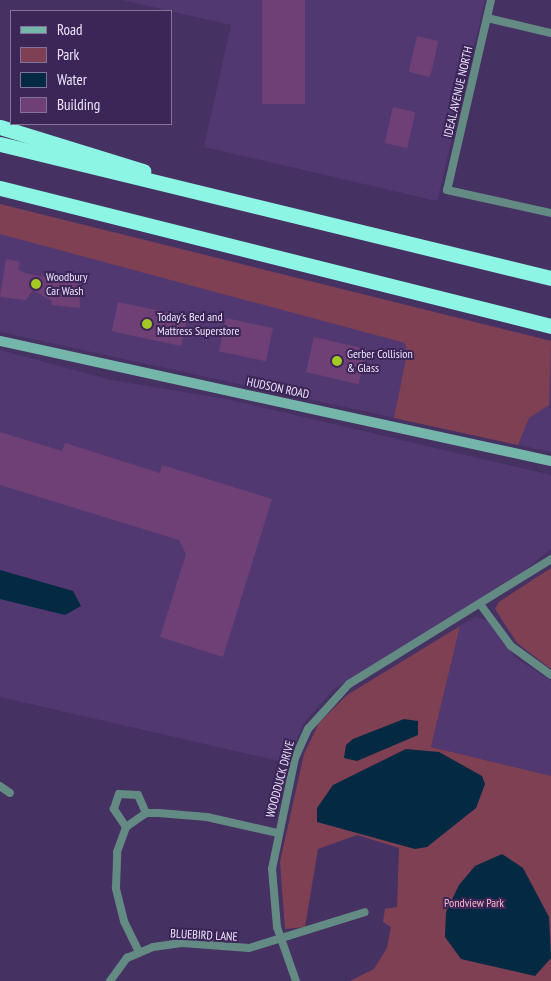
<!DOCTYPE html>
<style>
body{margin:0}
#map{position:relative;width:551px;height:981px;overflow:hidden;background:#463163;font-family:"PT Sans Narrow",sans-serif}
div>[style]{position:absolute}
.built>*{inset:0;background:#513871}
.green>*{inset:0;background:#7f4053}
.water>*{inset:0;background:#032a42}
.building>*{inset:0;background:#6f4076;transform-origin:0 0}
.street>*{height:8px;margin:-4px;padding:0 4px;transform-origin:4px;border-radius:4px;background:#638b83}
.secondary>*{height:10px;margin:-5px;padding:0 5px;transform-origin:5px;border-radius:5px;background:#75b6aa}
.highway>*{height:15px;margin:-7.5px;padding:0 7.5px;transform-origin:7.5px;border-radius:7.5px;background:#8cf5e3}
.dots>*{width:14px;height:14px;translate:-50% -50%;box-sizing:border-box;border:2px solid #3c2657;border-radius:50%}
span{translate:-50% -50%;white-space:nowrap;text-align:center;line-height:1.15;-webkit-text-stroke:4px #3c2657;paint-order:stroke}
.street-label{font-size:12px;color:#eee5fe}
.poi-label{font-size:12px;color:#eee5fe}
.left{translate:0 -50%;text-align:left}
.park-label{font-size:12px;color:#f8b6c7}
.legend{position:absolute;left:10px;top:10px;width:162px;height:115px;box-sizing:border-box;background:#3c2657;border:1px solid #83729a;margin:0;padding:6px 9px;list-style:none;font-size:15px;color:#eee5fe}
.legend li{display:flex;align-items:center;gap:10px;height:25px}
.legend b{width:25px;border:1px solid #83729a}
</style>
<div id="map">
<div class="built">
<i style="clip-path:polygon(122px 0,485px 0,437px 201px,204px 147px,231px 25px)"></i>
<i style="clip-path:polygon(0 204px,551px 341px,551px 452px,0 332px)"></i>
<i style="clip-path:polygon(0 350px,111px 380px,226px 399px,551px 475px,551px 549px,524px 571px,334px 689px,303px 724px,288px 763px,0 697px)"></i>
<i style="clip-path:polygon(475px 617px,487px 620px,515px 657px,551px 681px,551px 776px,431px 747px,460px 626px)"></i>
</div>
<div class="green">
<i style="clip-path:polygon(0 204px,551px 341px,549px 405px,529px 418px,518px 445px,394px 418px,407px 354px,405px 343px,0 234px)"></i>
<i style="clip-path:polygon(551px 568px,551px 669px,517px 643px,495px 609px,499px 602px)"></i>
<i style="clip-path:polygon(460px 626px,431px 747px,551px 776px,551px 981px,350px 981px,374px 969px,387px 948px,391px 927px,383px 922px,385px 909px,397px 907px,399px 848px,357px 835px,318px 849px,305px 927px,285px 929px,280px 862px,304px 754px,319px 723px,347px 695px)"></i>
</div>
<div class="water">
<i style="clip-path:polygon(0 570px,73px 591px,81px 606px,65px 615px,0 599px)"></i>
<i style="clip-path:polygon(404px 719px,418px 721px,418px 735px,357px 761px,344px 758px,346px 745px,353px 739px)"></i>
<i style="clip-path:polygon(406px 749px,439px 752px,482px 776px,485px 784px,476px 808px,427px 847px,415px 849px,317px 822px,317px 808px,333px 785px)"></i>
<i style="clip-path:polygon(502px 854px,523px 868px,549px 917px,551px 958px,535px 976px,461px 959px,445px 937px,446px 912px,459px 885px,475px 866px)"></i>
</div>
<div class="building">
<i style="left:262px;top:0;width:43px;height:104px"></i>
<i style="left:417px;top:36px;width:22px;height:37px;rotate:13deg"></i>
<i style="left:393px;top:107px;width:23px;height:37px;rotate:13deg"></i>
<i style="clip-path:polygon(6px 259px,20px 262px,18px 269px,24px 273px,79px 284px,80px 308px,51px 305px,52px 301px,33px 290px,26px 300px,0 297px)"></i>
<i style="left:118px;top:302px;width:71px;height:30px;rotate:12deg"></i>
<i style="left:226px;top:318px;width:48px;height:34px;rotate:12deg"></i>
<i style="left:314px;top:337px;width:54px;height:36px;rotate:13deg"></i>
<i style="clip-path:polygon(0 432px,62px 451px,65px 443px,160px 473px,162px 465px,272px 499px,223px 657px,160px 637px,186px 554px,179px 540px,0 485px)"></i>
</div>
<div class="street">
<i style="left:491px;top:0;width:195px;rotate:103deg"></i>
<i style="left:447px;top:190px;width:107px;rotate:12.5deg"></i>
<i style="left:487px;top:18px;width:66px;rotate:13.2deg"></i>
<i style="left:480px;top:604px;width:52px;rotate:53.6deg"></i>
<i style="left:511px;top:646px;width:49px;rotate:35.9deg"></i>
<i style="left:0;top:786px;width:12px;rotate:35deg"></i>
<i style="left:126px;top:827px;width:22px;rotate:-124deg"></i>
<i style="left:114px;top:809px;width:16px;rotate:-72deg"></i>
<i style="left:119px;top:794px;width:19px;rotate:3deg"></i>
<i style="left:138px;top:795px;width:20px;rotate:66deg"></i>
<i style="left:139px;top:952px;width:34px;rotate:-116deg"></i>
<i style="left:124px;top:921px;width:34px;rotate:-104deg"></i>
<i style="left:116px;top:888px;width:36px;rotate:-88deg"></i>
<i style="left:117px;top:852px;width:27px;rotate:-70deg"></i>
<i style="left:126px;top:827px;width:24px;rotate:-35deg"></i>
<i style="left:146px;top:813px;width:13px"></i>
<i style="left:159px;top:813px;width:48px;rotate:4.8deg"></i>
<i style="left:207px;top:817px;width:73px;rotate:12.7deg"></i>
<i style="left:110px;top:981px;width:29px;rotate:-54deg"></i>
<i style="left:127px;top:958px;width:28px;rotate:-23deg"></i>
<i style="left:153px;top:947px;width:29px;rotate:-8deg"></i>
<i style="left:182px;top:943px;width:67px;rotate:4.3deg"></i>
<i style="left:249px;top:948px;width:121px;rotate:-17.2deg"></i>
<i style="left:296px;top:981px;width:57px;rotate:-109.4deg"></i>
<i style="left:277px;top:927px;width:58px;rotate:-94.9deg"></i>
<i style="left:272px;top:869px;width:113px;rotate:-78.3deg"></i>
<i style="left:295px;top:758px;width:32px;rotate:-66deg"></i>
<i style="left:308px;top:729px;width:61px;rotate:-47.7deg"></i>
<i style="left:349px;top:684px;width:238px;rotate:-31.7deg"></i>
</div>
<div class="secondary">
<i style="left:0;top:341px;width:564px;rotate:12.29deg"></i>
</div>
<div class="highway">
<i style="left:0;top:127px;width:150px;rotate:17.1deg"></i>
<i style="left:0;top:144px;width:567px;rotate:13.67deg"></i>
<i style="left:0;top:188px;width:568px;rotate:14.06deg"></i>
</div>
<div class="dots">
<i style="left:36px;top:284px;background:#a4c824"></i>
<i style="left:147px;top:324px;background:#a4c824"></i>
<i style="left:337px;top:361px;background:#a4c824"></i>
</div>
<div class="street-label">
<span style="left:458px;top:92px;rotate:-77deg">IDEAL AVENUE NORTH</span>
<span style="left:278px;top:388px;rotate:12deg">HUDSON ROAD</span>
<span style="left:280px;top:779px;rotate:-75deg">WOODDUCK DRIVE</span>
<span style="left:204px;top:935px;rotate:3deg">BLUEBIRD LANE</span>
</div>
<div class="poi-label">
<span class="left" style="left:46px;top:284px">Woodbury<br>Car Wash</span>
<span class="left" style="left:157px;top:324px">Today's Bed and<br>Mattress Superstore</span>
<span class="left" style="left:347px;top:361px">Gerber Collision<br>&amp; Glass</span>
</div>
<div class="park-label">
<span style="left:474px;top:903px">Pondview Park</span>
</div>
<ul class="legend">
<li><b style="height:6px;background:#75b6aa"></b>Road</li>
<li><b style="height:14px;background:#7f4053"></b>Park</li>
<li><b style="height:14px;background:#032a42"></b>Water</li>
<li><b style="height:14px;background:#6f4076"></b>Building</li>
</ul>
</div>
